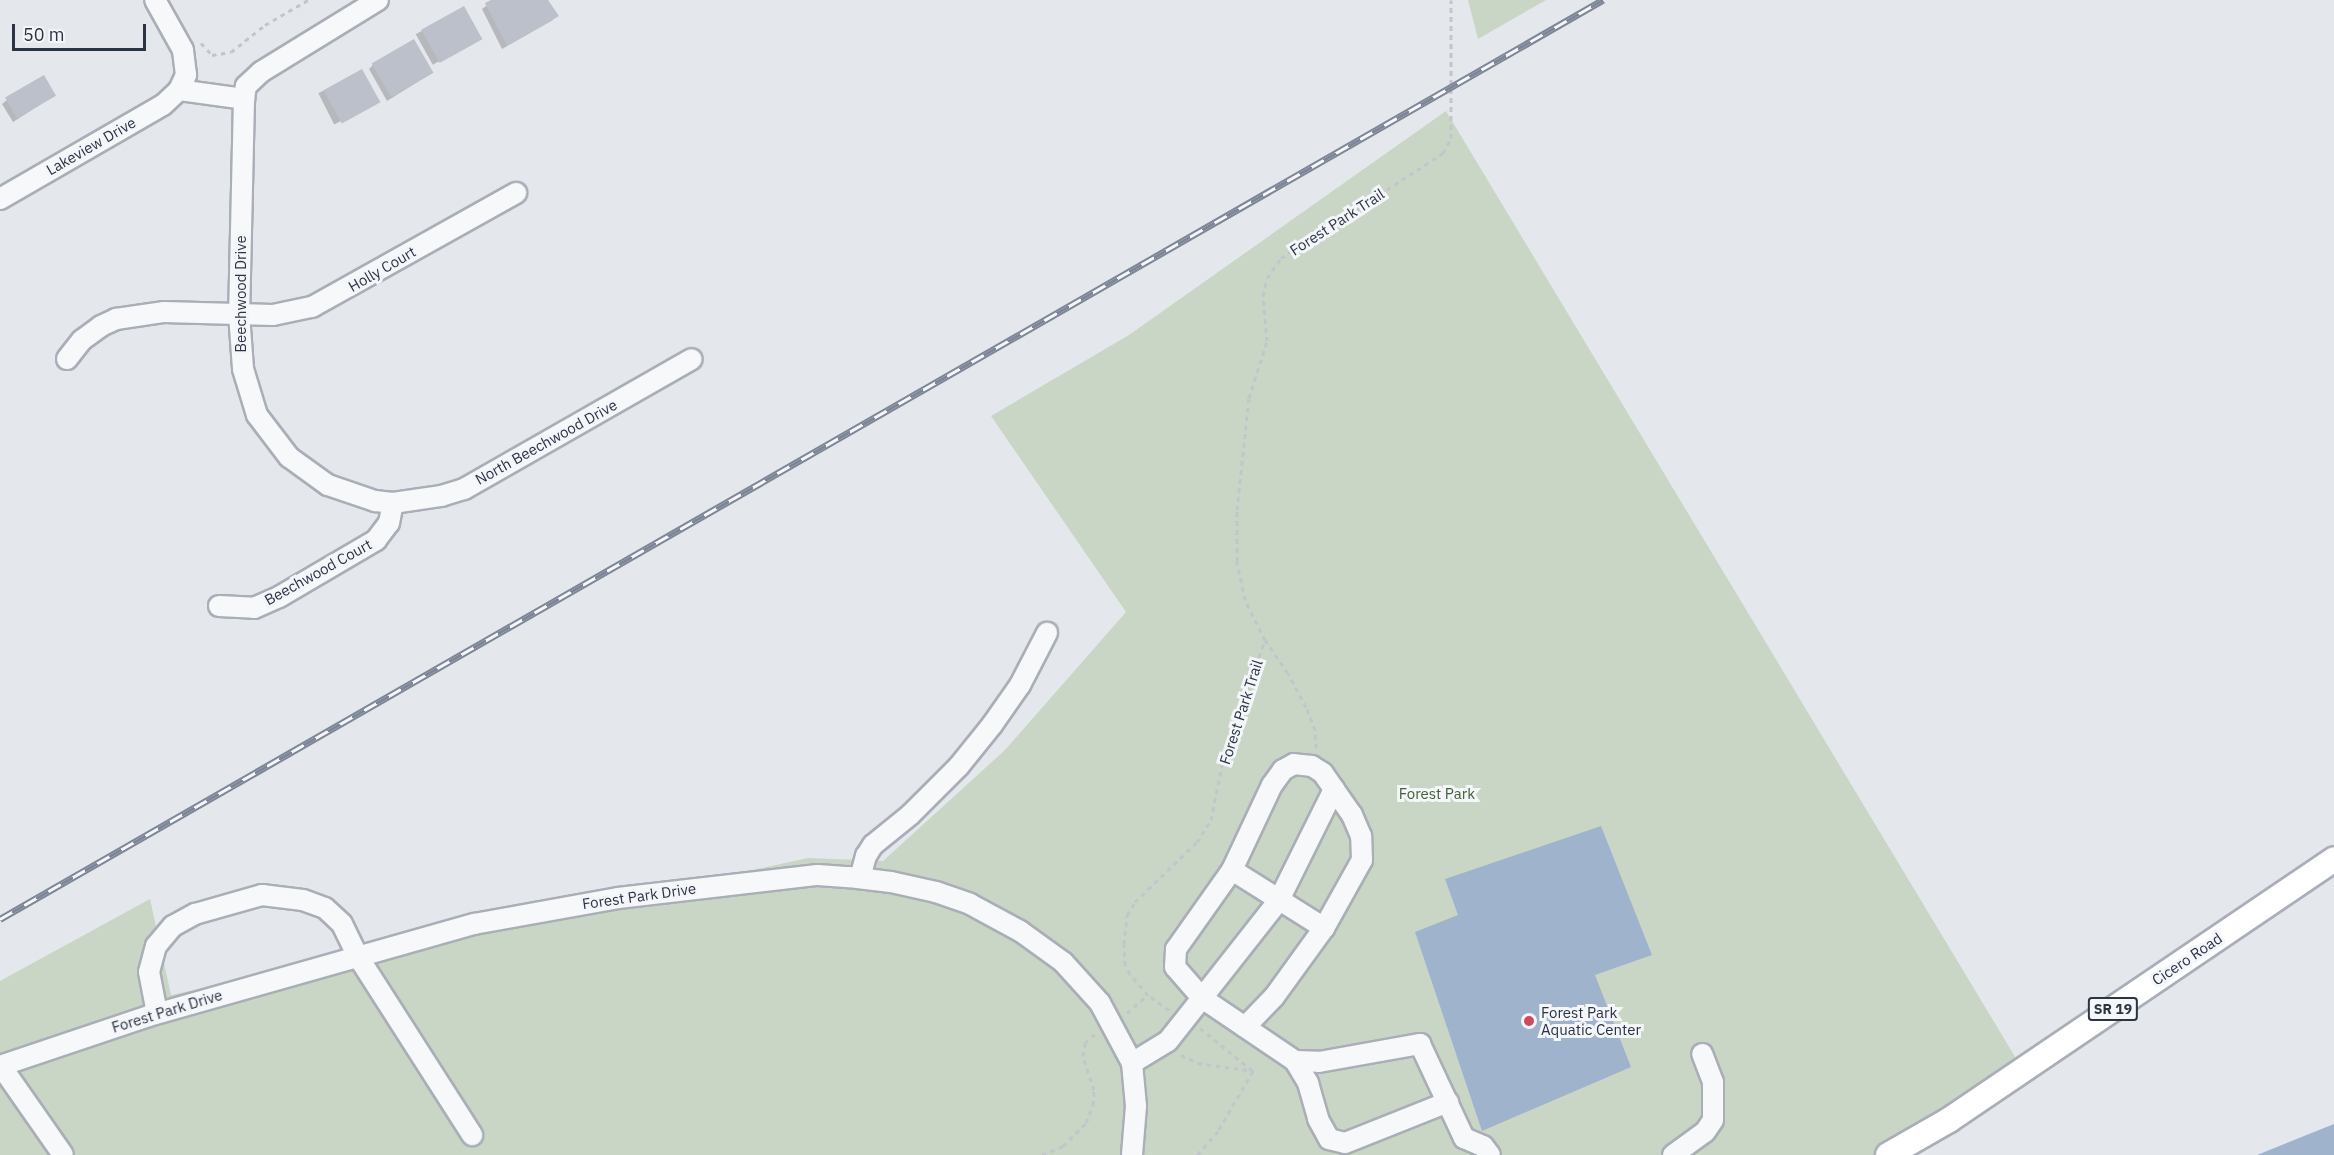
<!DOCTYPE html>
<style>
body{margin:0}
#map{position:relative;width:2334px;height:1155px;overflow:hidden;background:#e4e7ec;font-family:"IBM Plex Sans",sans-serif}
div>[style]{position:absolute}
.green>*{inset:0;background:#c9d6c5}
.water>*{inset:0;background:#9fb4cc}
.shadow>*{inset:0;background:#0003;transform-origin:0 0}
.building>*{inset:0;background:#bbc0ca;transform-origin:0 0}
.path>*{height:3px;margin-top:-1.5px;transform-origin:0;background:repeating-linear-gradient(90deg,#c2c5cb 0 4.5px,transparent 0 9px)}
.roads{filter:drop-shadow(2px 0 #a9aeb7) drop-shadow(-2px 0 #a9aeb7) drop-shadow(0 2px #a9aeb7) drop-shadow(0 -2px #a9aeb7)}
.minor>*{height:20px;margin:-10px;padding:0 10px;transform-origin:10px;border-radius:10px;background:#f7f8fa}
.major>*{height:24px;margin:-12px;padding:0 12px;transform-origin:12px;border-radius:12px;background:#fff}
.rail>*{height:7px;margin-top:-3.5px;transform-origin:0;background:repeating-linear-gradient(90deg,#f4f6f9 0 14px,#7d8696 0 28px);box-sizing:border-box;border-block:2px solid #7d8696}
.dots>*{width:16px;height:16px;translate:-50% -50%;box-sizing:border-box;border:3px solid #f4f6f9;border-radius:50%}
span{translate:-50% -50%;white-space:nowrap;text-align:center;line-height:1.15;-webkit-text-stroke:6px #f4f6f9;paint-order:stroke}
.shield-label span{padding:2px 4px;background:#f4f6f9;border:2px solid;border-radius:4px;-webkit-text-stroke-width:0}
.shield-label{font-size:14px;color:#2b3445;font-weight:700}
.street-label{font-size:15px;color:#2b3445}
.park-label{font-size:15px;color:#3f6138}
.poi-label{font-size:15px;color:#2b3445}
.left{translate:0 -50%;text-align:left}
.scale{position:absolute;left:12px;top:24px;width:134px;height:27px;box-sizing:border-box;border:3px solid #2b3445;border-top:0;padding-left:8px;font-size:18px;line-height:21px;white-space:nowrap;color:#2b3445;-webkit-text-stroke:4px #f4f6f9;paint-order:stroke}
</style>
<div id="map">
<div class="green">
<i style="clip-path:polygon(1468px 0,1546px 0,1478px 39px)"></i>
<i style="clip-path:polygon(1446px 111px,2023px 1070px,1882px 1155px,0 1155px,0 981px,150px 899px,171px 995px,808px 858px,883px 861px,1005px 750px,1126px 612px,991px 416px,1129px 335px)"></i>
</div>
<div class="water">
<i style="clip-path:polygon(1601px 826px,1652px 955px,1595px 975px,1631px 1067px,1482px 1131px,1415px 932px,1458px 915px,1445px 879px)"></i>
<i style="clip-path:polygon(2334px 1124px,2334px 1155px,2257px 1155px)"></i>
</div>
<div class="shadow">
<i style="clip-path:polygon(494px 0,547px 0,553px 20px,502px 49px,482px 9px)"></i>
<i style="left:463px;top:8px;width:35px;height:54px;rotate:61deg"></i>
<i style="clip-path:polygon(373px 65px,432px 73px,387px 101px,369px 69px)"></i>
<i style="left:362px;top:71px;width:35px;height:49px;rotate:63deg"></i>
<i style="clip-path:polygon(54px 96px,13px 122px,2px 104px,7px 100px)"></i>
</div>
<div class="building">
<i style="clip-path:polygon(491px 0,548px 0,559px 16px,507px 46px,485px 3px)"></i>
<i style="left:464px;top:6px;width:38px;height:49px;rotate:61deg"></i>
<i style="left:414px;top:39px;width:39px;height:49px;rotate:60deg"></i>
<i style="left:362px;top:69px;width:38px;height:44px;rotate:61deg"></i>
<i style="left:44px;top:75px;width:24px;height:45px;rotate:60deg"></i>
</div>
<div class="path">
<i style="left:201px;top:43px;width:16px;rotate:47deg"></i>
<i style="left:212px;top:55px;width:19px;rotate:-9deg"></i>
<i style="left:231px;top:52px;width:43px;rotate:-38.5deg"></i>
<i style="left:265px;top:25px;width:50px;rotate:-30.2deg"></i>
<i style="left:1316px;top:748px;width:18px;rotate:-93deg"></i>
<i style="left:1315px;top:730px;width:25px;rotate:-111deg"></i>
<i style="left:1306px;top:707px;width:38px;rotate:-118deg"></i>
<i style="left:1288px;top:673px;width:40px;rotate:-124.9deg"></i>
<i style="left:1265px;top:640px;width:45px;rotate:-116.6deg"></i>
<i style="left:1245px;top:600px;width:40px;rotate:-102deg"></i>
<i style="left:1237px;top:561px;width:51px;rotate:-90deg"></i>
<i style="left:1237px;top:510px;width:113px;rotate:-83.9deg"></i>
<i style="left:1249px;top:398px;width:60px;rotate:-72.5deg"></i>
<i style="left:1267px;top:341px;width:45px;rotate:-95.1deg"></i>
<i style="left:1263px;top:296px;width:18px;rotate:-77deg"></i>
<i style="left:1267px;top:278px;width:24px;rotate:-55deg"></i>
<i style="left:1281px;top:258px;width:193px;rotate:-32.9deg"></i>
<i style="left:1443px;top:153px;width:17px;rotate:-62deg"></i>
<i style="left:1451px;top:138px;width:138px;rotate:-90deg"></i>
<i style="left:1169px;top:1010px;width:26px;rotate:-144deg"></i>
<i style="left:1148px;top:995px;width:28px;rotate:-131deg"></i>
<i style="left:1130px;top:974px;width:10px;rotate:-119deg"></i>
<i style="left:1125px;top:965px;width:21px;rotate:-93deg"></i>
<i style="left:1124px;top:944px;width:29px;rotate:-84deg"></i>
<i style="left:1127px;top:915px;width:15px;rotate:-58deg"></i>
<i style="left:1135px;top:902px;width:86px;rotate:-44.1deg"></i>
<i style="left:1197px;top:842px;width:26px;rotate:-58deg"></i>
<i style="left:1211px;top:820px;width:71px;rotate:-78.7deg"></i>
<i style="left:1225px;top:750px;width:117px;rotate:-70deg"></i>
<i style="left:1127px;top:1013px;width:28px;rotate:-41deg"></i>
<i style="left:1200px;top:1028px;width:68px;rotate:39.1deg"></i>
<i style="left:1181px;top:1055px;width:19px;rotate:25deg"></i>
<i style="left:1198px;top:1063px;width:56px;rotate:8.3deg"></i>
<i style="left:1253px;top:1071px;width:69px;rotate:120.3deg"></i>
<i style="left:1218px;top:1131px;width:32px;rotate:131deg"></i>
<i style="left:1042px;top:1155px;width:23px;rotate:-23deg"></i>
<i style="left:1063px;top:1146px;width:33px;rotate:-45deg"></i>
<i style="left:1086px;top:1123px;width:19px;rotate:-69deg"></i>
<i style="left:1093px;top:1105px;width:15px;rotate:-86deg"></i>
<i style="left:1094px;top:1090px;width:36px;rotate:-108deg"></i>
<i style="left:1083px;top:1056px;width:13px;rotate:-81deg"></i>
<i style="left:1085px;top:1043px;width:15px;rotate:-42deg"></i>
</div>
<div class="roads">
<div class="minor">
<i style="left:378px;top:0;width:137px;rotate:148.4deg"></i>
<i style="left:261px;top:72px;width:21px;rotate:137deg"></i>
<i style="left:246px;top:86px;width:13px;rotate:99deg"></i>
<i style="left:244px;top:99px;width:215px;rotate:91.3deg"></i>
<i style="left:239px;top:314px;width:55px;rotate:85.8deg"></i>
<i style="left:243px;top:369px;width:48px;rotate:73.1deg"></i>
<i style="left:257px;top:415px;width:53px;rotate:52.7deg"></i>
<i style="left:289px;top:457px;width:48px;rotate:35.7deg"></i>
<i style="left:328px;top:485px;width:50px;rotate:18.8deg"></i>
<i style="left:375px;top:501px;width:18px;rotate:6deg"></i>
<i style="left:393px;top:503px;width:49px;rotate:-8.3deg"></i>
<i style="left:441px;top:496px;width:24px;rotate:-17deg"></i>
<i style="left:464px;top:489px;width:262px;rotate:-29.7deg"></i>
<i style="left:179px;top:90px;width:66px;rotate:7.9deg"></i>
<i style="left:0;top:199px;width:188px;rotate:-30deg"></i>
<i style="left:163px;top:105px;width:22px;rotate:-43deg"></i>
<i style="left:179px;top:90px;width:17px;rotate:-65deg"></i>
<i style="left:186px;top:75px;width:25px;rotate:-97deg"></i>
<i style="left:183px;top:50px;width:57px;rotate:-119.2deg"></i>
<i style="left:67px;top:359px;width:24px;rotate:-52deg"></i>
<i style="left:82px;top:340px;width:24px;rotate:-36deg"></i>
<i style="left:101px;top:326px;width:17px;rotate:-25deg"></i>
<i style="left:116px;top:319px;width:49px;rotate:-8.3deg"></i>
<i style="left:164px;top:312px;width:109px;rotate:1.6deg"></i>
<i style="left:273px;top:315px;width:40px;rotate:-12deg"></i>
<i style="left:312px;top:307px;width:234px;rotate:-29.2deg"></i>
<i style="left:219px;top:606px;width:35px;rotate:3deg"></i>
<i style="left:254px;top:608px;width:27px;rotate:-24deg"></i>
<i style="left:279px;top:597px;width:113px;rotate:-30.4deg"></i>
<i style="left:376px;top:540px;width:21px;rotate:-53deg"></i>
<i style="left:389px;top:523px;width:20px;rotate:-79deg"></i>
<i style="left:1232px;top:870px;width:109px;rotate:32.2deg"></i>
<i style="left:860px;top:878px;width:23px;rotate:-75deg"></i>
<i style="left:866px;top:856px;width:13px;rotate:-58deg"></i>
<i style="left:873px;top:845px;width:48px;rotate:-39deg"></i>
<i style="left:910px;top:815px;width:69px;rotate:-45deg"></i>
<i style="left:959px;top:766px;width:53px;rotate:-51.2deg"></i>
<i style="left:992px;top:725px;width:49px;rotate:-55deg"></i>
<i style="left:1020px;top:685px;width:59px;rotate:-62.6deg"></i>
<i style="left:157px;top:1013px;width:42px;rotate:-101deg"></i>
<i style="left:149px;top:972px;width:27px;rotate:-75deg"></i>
<i style="left:156px;top:946px;width:26px;rotate:-50deg"></i>
<i style="left:173px;top:926px;width:25px;rotate:-29deg"></i>
<i style="left:195px;top:914px;width:70px;rotate:-15.8deg"></i>
<i style="left:262px;top:895px;width:41px;rotate:7deg"></i>
<i style="left:303px;top:900px;width:23px;rotate:20deg"></i>
<i style="left:325px;top:908px;width:23px;rotate:43deg"></i>
<i style="left:342px;top:924px;width:34px;rotate:64deg"></i>
<i style="left:357px;top:955px;width:214px;rotate:57.4deg"></i>
<i style="left:1245px;top:1027px;width:42px;rotate:-46deg"></i>
<i style="left:1274px;top:997px;width:85px;rotate:-54.1deg"></i>
<i style="left:1324px;top:928px;width:78px;rotate:-60.8deg"></i>
<i style="left:1362px;top:860px;width:24px;rotate:-92deg"></i>
<i style="left:1361px;top:836px;width:23px;rotate:-113deg"></i>
<i style="left:1352px;top:815px;width:32px;rotate:-125deg"></i>
<i style="left:1334px;top:789px;width:19px;rotate:-125deg"></i>
<i style="left:1323px;top:773px;width:13px;rotate:-148deg"></i>
<i style="left:1312px;top:766px;width:18px;rotate:-174deg"></i>
<i style="left:1294px;top:764px;width:13px;rotate:151deg"></i>
<i style="left:1283px;top:770px;width:19px;rotate:126deg"></i>
<i style="left:1272px;top:785px;width:94px;rotate:115.2deg"></i>
<i style="left:1232px;top:870px;width:97px;rotate:125.3deg"></i>
<i style="left:1176px;top:949px;width:18px;rotate:93deg"></i>
<i style="left:1175px;top:967px;width:41px;rotate:48.9deg"></i>
<i style="left:1202px;top:998px;width:125px;rotate:-51.8deg"></i>
<i style="left:1279px;top:900px;width:124px;rotate:-63.6deg"></i>
<i style="left:1295px;top:1061px;width:26px;rotate:59deg"></i>
<i style="left:1308px;top:1083px;width:37px;rotate:74deg"></i>
<i style="left:1318px;top:1119px;width:23px;rotate:61deg"></i>
<i style="left:1329px;top:1139px;width:16px;rotate:14deg"></i>
<i style="left:1345px;top:1143px;width:111px;rotate:-21.7deg"></i>
<i style="left:1132px;top:1063px;width:42px;rotate:-31.4deg"></i>
<i style="left:1168px;top:1041px;width:55px;rotate:-51.7deg"></i>
<i style="left:1202px;top:998px;width:112px;rotate:34.1deg"></i>
<i style="left:1295px;top:1061px;width:24px;rotate:2deg"></i>
<i style="left:1319px;top:1062px;width:103px;rotate:-10.1deg"></i>
<i style="left:1420px;top:1044px;width:104px;rotate:64.9deg"></i>
<i style="left:1464px;top:1138px;width:21px;rotate:23deg"></i>
<i style="left:1483px;top:1146px;width:11px;rotate:52deg"></i>
<i style="left:0;top:1066px;width:157px;rotate:-18.6deg"></i>
<i style="left:149px;top:1016px;width:338px;rotate:-15.8deg"></i>
<i style="left:474px;top:924px;width:146px;rotate:-10.2deg"></i>
<i style="left:618px;top:898px;width:201px;rotate:-6.6deg"></i>
<i style="left:818px;top:875px;width:31px;rotate:4deg"></i>
<i style="left:849px;top:877px;width:42px;rotate:6.8deg"></i>
<i style="left:891px;top:882px;width:46px;rotate:12.5deg"></i>
<i style="left:936px;top:892px;width:36px;rotate:19deg"></i>
<i style="left:970px;top:904px;width:57px;rotate:28.4deg"></i>
<i style="left:1020px;top:931px;width:53px;rotate:35.8deg"></i>
<i style="left:1063px;top:962px;width:55px;rotate:47.9deg"></i>
<i style="left:1100px;top:1003px;width:68px;rotate:61.9deg"></i>
<i style="left:1132px;top:1063px;width:43px;rotate:84.7deg"></i>
<i style="left:1136px;top:1106px;width:49px;rotate:94.7deg"></i>
<i style="left:1px;top:1066px;width:108px;rotate:55.1deg"></i>
<i style="left:1673px;top:1155px;width:39px;rotate:-36deg"></i>
<i style="left:1705px;top:1132px;width:14px;rotate:-56deg"></i>
<i style="left:1713px;top:1120px;width:38px;rotate:-90deg"></i>
<i style="left:1713px;top:1082px;width:30px;rotate:-111deg"></i>
</div>
<div class="major">
<i style="left:1888px;top:1155px;width:70px;rotate:-29.8deg"></i>
<i style="left:1949px;top:1120px;width:465px;rotate:-34.1deg"></i>
</div>
</div>
<div class="rail">
<i style="left:0;top:919px;width:1848px;rotate:-29.83deg"></i>
</div>
<div class="dots">
<i style="left:1529px;top:1021px;background:#d1495b"></i>
</div>
<div class="shield-label">
<span style="left:2113px;top:1009px">SR 19</span>
</div>
<div class="street-label">
<span style="left:91px;top:146px;rotate:-30deg">Lakeview Drive</span>
<span style="left:1337px;top:222px;rotate:-33deg">Forest Park Trail</span>
<span style="left:382px;top:269px;rotate:-30deg">Holly Court</span>
<span style="left:241px;top:294px;rotate:-90deg">Beechwood Drive</span>
<span style="left:546px;top:442px;rotate:-29deg">North Beechwood Drive</span>
<span style="left:318px;top:572px;rotate:-29deg">Beechwood Court</span>
<span style="left:1241px;top:712px;rotate:-72deg">Forest Park Trail</span>
<span style="left:639px;top:896px;rotate:-8deg">Forest Park Drive</span>
<span style="left:2187px;top:959px;rotate:-34deg">Cicero Road</span>
<span style="left:167px;top:1011px;rotate:-17deg">Forest Park Drive</span>
</div>
<div class="park-label">
<span style="left:1437px;top:794px">Forest Park</span>
</div>
<div class="poi-label">
<span class="left" style="left:1541px;top:1021px">Forest Park<br>Aquatic Center</span>
</div>
<div class="scale">50 m</div>
</div>
